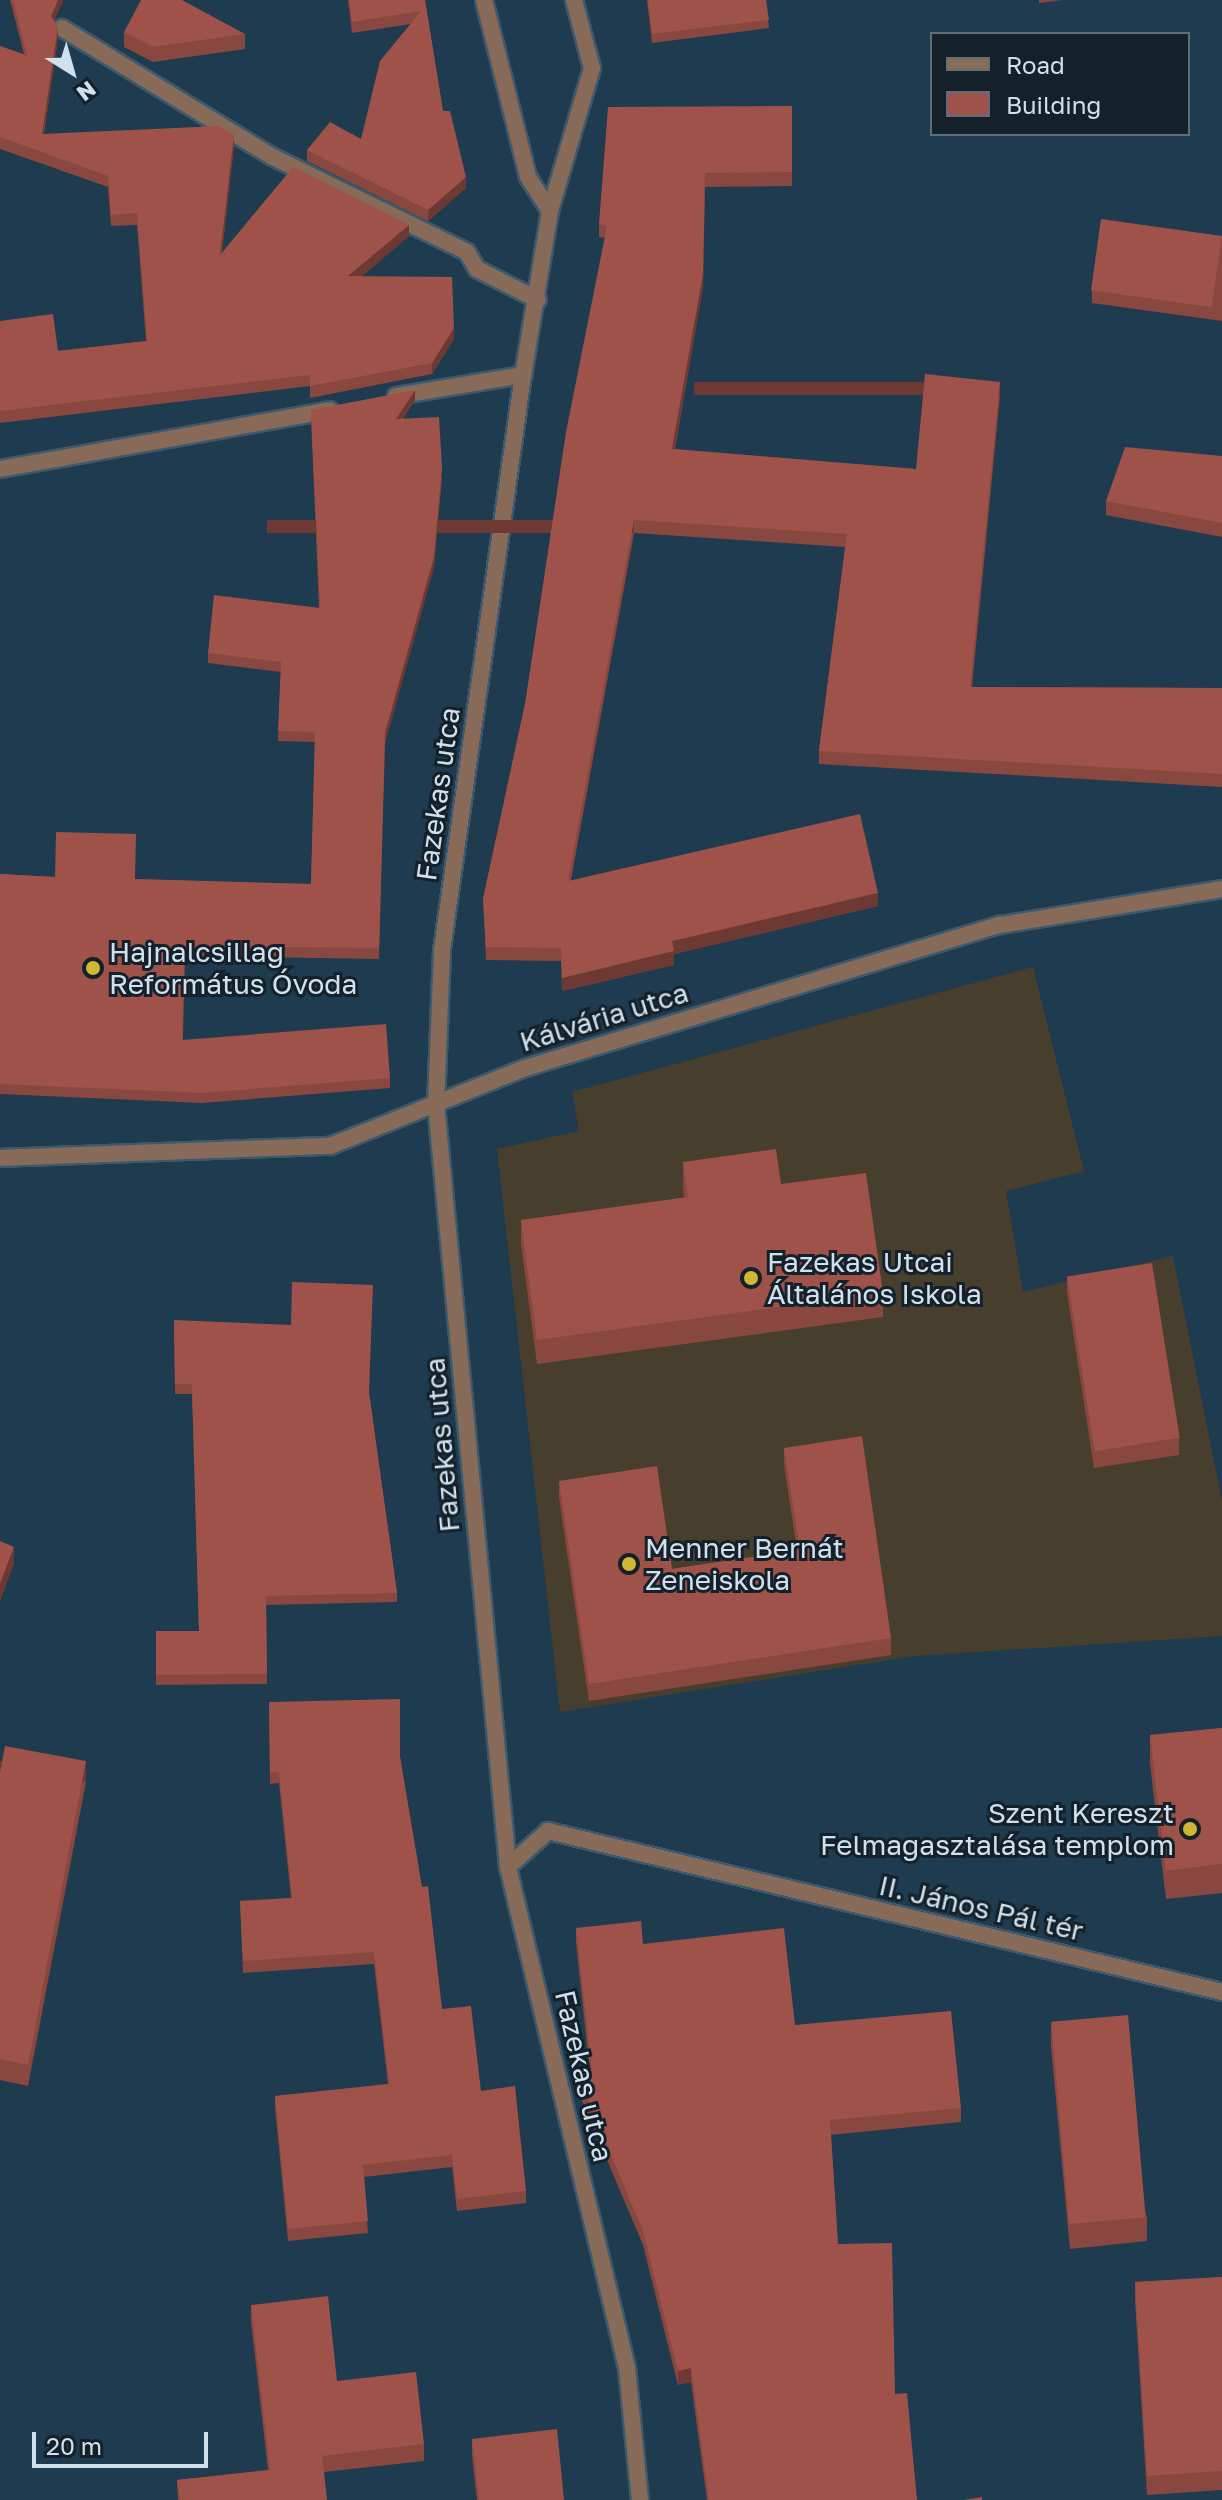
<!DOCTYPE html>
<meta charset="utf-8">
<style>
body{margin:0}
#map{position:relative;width:1222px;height:2500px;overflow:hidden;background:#1e3b4f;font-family:"Golos Text",sans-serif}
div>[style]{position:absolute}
.education>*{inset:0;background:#483e2e}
.roads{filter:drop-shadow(2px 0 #3e596b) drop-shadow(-2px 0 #3e596b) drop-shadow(0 2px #3e596b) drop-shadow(0 -2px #3e596b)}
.minor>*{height:16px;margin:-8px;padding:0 8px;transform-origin:8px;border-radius:8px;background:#876b58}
.wall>*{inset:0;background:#88473f}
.shaded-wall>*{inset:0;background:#6f3933;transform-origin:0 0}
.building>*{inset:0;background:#9e5249;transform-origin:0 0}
.dots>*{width:22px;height:22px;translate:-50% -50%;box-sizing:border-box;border:4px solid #14212a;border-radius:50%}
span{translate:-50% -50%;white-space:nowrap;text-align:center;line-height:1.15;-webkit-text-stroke:6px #14212a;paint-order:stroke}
.street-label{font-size:28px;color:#d0e1ed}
.poi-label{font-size:28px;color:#d0e1ed}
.left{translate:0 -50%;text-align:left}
.right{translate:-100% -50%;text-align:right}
.legend{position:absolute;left:930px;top:32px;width:260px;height:104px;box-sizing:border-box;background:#14212a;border:2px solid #5f6e78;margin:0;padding:10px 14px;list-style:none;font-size:24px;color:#d0e1ed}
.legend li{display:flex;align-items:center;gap:16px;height:40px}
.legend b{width:40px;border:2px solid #5f6e78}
.north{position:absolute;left:32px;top:32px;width:80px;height:80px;-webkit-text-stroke:6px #14212a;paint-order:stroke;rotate:143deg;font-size:22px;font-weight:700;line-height:32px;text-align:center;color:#d0e1ed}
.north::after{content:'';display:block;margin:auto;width:28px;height:36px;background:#d0e1ed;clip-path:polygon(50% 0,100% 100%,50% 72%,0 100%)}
.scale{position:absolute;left:32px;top:2432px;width:176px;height:36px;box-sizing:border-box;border:4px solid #d0e1ed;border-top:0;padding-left:10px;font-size:24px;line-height:28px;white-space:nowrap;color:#d0e1ed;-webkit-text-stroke:6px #14212a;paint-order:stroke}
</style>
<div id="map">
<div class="education">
<i style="clip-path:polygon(1033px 967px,1084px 1171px,1006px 1191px,1023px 1292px,1173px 1256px,1222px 1501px,1222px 1636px,914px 1656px,560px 1712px,497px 1149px,579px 1131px,572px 1092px)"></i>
</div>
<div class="roads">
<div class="minor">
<i style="left:484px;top:0;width:182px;rotate:76deg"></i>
<i style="left:528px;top:177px;width:40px;rotate:57.1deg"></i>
<i style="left:574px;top:0;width:70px;rotate:75.2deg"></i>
<i style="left:592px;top:68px;width:149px;rotate:106.4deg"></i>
<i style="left:550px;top:211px;width:166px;rotate:99.3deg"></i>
<i style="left:523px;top:375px;width:581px;rotate:98.02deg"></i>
<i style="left:442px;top:950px;width:154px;rotate:92.2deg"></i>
<i style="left:436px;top:1104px;width:766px;rotate:84.61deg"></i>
<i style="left:508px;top:1867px;width:515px;rotate:76.64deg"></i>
<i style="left:627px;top:2368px;width:133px;rotate:84.4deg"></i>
<i style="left:62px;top:28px;width:245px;rotate:31.5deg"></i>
<i style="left:271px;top:156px;width:218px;rotate:26.1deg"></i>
<i style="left:467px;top:252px;width:20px;rotate:60deg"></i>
<i style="left:477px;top:269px;width:68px;rotate:26.9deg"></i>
<i style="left:396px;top:396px;width:129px;rotate:-9.4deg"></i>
<i style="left:0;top:469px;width:335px;rotate:-10.1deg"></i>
<i style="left:0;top:1158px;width:330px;rotate:-2.1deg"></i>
<i style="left:330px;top:1146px;width:210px;rotate:-21.8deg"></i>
<i style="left:525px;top:1068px;width:496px;rotate:-16.8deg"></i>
<i style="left:1000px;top:925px;width:225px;rotate:-9.2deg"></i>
<i style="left:508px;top:1867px;width:54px;rotate:-42deg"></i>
<i style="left:548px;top:1831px;width:693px;rotate:13.43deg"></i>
</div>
</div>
<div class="wall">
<i style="clip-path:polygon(10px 0,63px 0,54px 21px,58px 38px,44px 134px,234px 146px,222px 253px,409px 236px,362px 276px,454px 339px,432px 374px,310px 398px,310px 386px,0 423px,0 321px,58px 351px,146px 341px,137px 225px,111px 226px,108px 187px,0 149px,0 46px,24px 54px)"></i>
<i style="clip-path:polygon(348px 0,425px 0,443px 111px,466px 188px,428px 221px,307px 161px,307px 150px,361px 139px,411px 24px,352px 33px)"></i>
<i style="clip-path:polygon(647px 0,766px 0,769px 28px,652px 43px)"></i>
<i style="clip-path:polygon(1039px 0,1063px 0,1039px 3px)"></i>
<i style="clip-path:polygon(124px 32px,245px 34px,245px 49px,153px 62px,124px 47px)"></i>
<i style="clip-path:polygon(792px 106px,792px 186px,705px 187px,703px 287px,675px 449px,916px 469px,1000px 395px,972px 687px,1222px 688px,1222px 787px,819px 764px,819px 751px,845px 547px,634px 533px,571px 880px,878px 906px,674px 954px,674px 965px,562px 991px,561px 961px,486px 960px,483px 899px,525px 704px,605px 238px,599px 237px,599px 224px)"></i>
<i style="clip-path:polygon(1222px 236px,1222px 321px,1092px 303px,1092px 290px)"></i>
<i style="clip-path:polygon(415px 400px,403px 419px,442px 478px,434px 567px,385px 743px,379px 959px,185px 956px,183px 1040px,390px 1078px,390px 1088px,202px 1103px,0 1094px,0 874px,55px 877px,311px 884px,315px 742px,278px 741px,281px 672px,208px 663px,208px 653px,319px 608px,311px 420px)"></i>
<i style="clip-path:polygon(1222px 456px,1222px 537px,1106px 515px,1106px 501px)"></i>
<i style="clip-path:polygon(683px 1162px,781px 1184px,883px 1293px,883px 1317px,537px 1364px,521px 1244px,521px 1220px,684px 1198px,683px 1186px)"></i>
<i style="clip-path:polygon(1067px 1276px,1179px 1438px,1179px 1455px,1094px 1468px,1067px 1293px)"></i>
<i style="clip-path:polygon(174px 1320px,369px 1394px,397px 1593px,397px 1602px,266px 1605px,267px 1684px,156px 1685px,156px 1631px,199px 1631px,192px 1394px,175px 1394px)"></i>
<i style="clip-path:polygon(784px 1448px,891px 1638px,891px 1655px,589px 1701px,559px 1498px,559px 1481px,672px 1569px,797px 1550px,784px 1465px)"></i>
<i style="clip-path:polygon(269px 1702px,400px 1757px,442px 2009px,526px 2191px,526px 2203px,457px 2211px,452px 2167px,364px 2177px,368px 2233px,288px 2241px,275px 2108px,275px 2096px,388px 2084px,374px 1964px,243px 1973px,240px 1901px,291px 1898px,279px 1783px,270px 1784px)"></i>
<i style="clip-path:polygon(1222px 1728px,1222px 1893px,1166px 1899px,1150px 1764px,1150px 1735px)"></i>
<i style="clip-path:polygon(0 1773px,86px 1782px,28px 2086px,0 2080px)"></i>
<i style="clip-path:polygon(576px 1928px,643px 1944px,795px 2025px,961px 2108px,961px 2122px,831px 2135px,838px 2244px,895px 2394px,917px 2500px,707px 2500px,691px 2382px,678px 2385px,643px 2245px,577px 2089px,577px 2075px,590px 2073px,576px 1943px)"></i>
<i style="clip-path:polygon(1051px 2023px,1147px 2217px,1147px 2241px,1070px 2249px,1051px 2047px)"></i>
<i style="clip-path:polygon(1222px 2277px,1222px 2490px,1147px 2495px,1135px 2301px,1135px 2282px)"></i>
<i style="clip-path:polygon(251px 2305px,337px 2381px,424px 2444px,424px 2461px,324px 2472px,327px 2500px,178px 2500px,177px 2480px,268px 2470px,251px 2322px)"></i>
<i style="clip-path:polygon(472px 2439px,564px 2500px,477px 2500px,472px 2456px)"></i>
</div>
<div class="shaded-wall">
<i style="clip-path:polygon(58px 0,63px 0,63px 2px,51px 27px,51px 16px)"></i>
<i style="clip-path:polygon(58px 27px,58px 38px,42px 146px,42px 134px)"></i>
<i style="clip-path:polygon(234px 135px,234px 146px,220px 267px,220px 255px)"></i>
<i style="clip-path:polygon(705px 173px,703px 287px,672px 462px,672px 449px)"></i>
<i style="clip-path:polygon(466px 177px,466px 188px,428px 221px,428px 210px)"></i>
<i style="clip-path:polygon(409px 225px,409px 236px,348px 288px,348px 276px)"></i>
<i style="clip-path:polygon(454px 328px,454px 339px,432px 374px,432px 363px)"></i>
<i style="left:1000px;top:382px;width:13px;height:306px;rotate:90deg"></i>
<i style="clip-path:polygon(415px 390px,415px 400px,396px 429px,396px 419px)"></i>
<i style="clip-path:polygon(442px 467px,434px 567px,385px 743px,379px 959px,385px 733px)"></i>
<i style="left:634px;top:520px;width:13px;height:367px;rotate:90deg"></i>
<i style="clip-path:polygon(878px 893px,878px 906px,674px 954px,674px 965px,562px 991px,562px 978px,672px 941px)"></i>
<i style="clip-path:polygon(14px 1547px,14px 1564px,0 1601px,0 1584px)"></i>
<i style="left:86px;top:1761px;width:21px;height:309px;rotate:90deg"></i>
<i style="clip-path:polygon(691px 2368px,691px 2382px,678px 2385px,678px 2371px)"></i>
</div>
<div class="building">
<i style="clip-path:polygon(13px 0,58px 0,51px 16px,58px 27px,42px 134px,219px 126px,234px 135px,220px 255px,293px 167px,409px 225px,348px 276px,452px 277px,454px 328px,432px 363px,310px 386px,310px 375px,0 411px,0 321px,53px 314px,58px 351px,147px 341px,137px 213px,111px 215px,108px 176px,0 137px,0 46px,27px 56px)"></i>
<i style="clip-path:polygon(141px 0,182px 0,245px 34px,153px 47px,124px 32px)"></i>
<i style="clip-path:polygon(349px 0,425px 0,443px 111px,450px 111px,466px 177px,428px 210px,307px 150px,330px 122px,361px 139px,380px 61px,421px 11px,352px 22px)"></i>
<i style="clip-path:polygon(648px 0,766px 0,769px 20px,652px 34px)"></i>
<i style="clip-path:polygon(792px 106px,792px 172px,705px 173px,703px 274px,672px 449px,916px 469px,925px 374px,1000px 382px,970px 687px,1222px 688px,1222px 774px,819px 751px,847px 534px,634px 520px,568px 881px,860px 814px,878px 893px,672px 941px,674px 951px,562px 978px,561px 948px,486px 947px,483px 899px,525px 704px,566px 432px,607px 226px,599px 224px,608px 107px)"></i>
<i style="left:1101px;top:219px;width:122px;height:72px;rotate:8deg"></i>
<i style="clip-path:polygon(415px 390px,396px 419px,439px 417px,442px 467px,434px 557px,385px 733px,379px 948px,185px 946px,182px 1040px,386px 1024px,390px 1078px,202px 1093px,0 1084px,0 874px,55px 877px,56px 832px,136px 834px,135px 879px,311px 884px,315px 732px,278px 731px,281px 662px,208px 653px,214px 595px,320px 608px,311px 410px)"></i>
<i style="clip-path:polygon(1125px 447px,1222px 456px,1222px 523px,1106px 501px)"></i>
<i style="clip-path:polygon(776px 1149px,781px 1184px,866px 1173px,883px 1293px,537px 1340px,521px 1220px,688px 1197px,683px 1162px)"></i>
<i style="left:1152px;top:1263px;width:177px;height:86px;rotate:81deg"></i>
<i style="clip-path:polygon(292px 1282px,373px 1285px,369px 1392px,397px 1593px,266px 1596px,267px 1674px,156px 1675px,156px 1631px,199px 1631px,192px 1384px,175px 1384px,174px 1320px,291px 1325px)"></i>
<i style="clip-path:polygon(862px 1436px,891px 1638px,589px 1684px,559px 1481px,657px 1466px,672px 1569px,800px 1550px,784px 1448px)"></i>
<i style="clip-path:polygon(0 1541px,14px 1547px,0 1584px)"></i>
<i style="clip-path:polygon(400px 1699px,400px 1757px,422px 1887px,428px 1886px,442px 2009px,471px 2006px,481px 2091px,515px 2086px,526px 2191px,457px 2199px,452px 2155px,363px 2165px,368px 2221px,288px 2229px,275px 2096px,389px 2084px,374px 1952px,243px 1961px,240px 1901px,292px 1898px,279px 1772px,270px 1772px,269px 1702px)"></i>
<i style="clip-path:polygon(1222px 1728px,1222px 1864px,1166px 1871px,1150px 1735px)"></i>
<i style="clip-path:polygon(5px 1746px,86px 1761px,28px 2065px,0 2059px,0 1773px)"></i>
<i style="clip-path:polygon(641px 1921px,643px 1944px,784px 1928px,795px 2025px,951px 2011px,961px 2108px,830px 2120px,838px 2244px,892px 2243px,895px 2394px,907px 2393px,917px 2500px,709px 2500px,691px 2368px,678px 2371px,643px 2231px,577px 2075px,592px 2073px,576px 1928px)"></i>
<i style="left:1128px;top:2015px;width:203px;height:77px;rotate:85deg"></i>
<i style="clip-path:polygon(1222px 2277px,1222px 2471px,1147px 2476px,1135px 2282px)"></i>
<i style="clip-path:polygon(328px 2296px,337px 2381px,416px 2372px,424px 2444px,322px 2456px,327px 2500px,180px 2500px,177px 2480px,270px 2470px,251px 2305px)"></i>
<i style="clip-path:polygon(557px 2429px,564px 2500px,479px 2500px,472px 2439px)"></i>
<i style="clip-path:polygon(982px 2497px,982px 2500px,964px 2500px)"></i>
</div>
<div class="dots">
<i style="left:93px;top:968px;background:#d0b836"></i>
<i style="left:751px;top:1278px;background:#d0b836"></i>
<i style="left:629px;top:1564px;background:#d0b836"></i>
<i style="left:1190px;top:1829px;background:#d0b836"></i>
</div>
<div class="street-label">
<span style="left:438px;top:794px;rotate:-82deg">Fazekas utca</span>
<span style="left:604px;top:1017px;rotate:-17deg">Kálvária utca</span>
<span style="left:442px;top:1445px;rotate:-95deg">Fazekas utca</span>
<span style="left:981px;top:1908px;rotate:13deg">II. János Pál tér</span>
<span style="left:584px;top:2076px;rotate:77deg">Fazekas utca</span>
</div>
<div class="poi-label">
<span class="left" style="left:109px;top:968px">Hajnalcsillag<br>Református Óvoda</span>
<span class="left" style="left:767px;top:1278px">Fazekas Utcai<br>Általános Iskola</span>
<span class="left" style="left:645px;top:1564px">Menner Bernát<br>Zeneiskola</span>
<span class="right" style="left:1174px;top:1829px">Szent Kereszt<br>Felmagasztalása templom</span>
</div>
<ul class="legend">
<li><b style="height:10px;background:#876b58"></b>Road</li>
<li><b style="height:22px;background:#9e5249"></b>Building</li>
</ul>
<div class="north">N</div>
<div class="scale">20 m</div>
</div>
